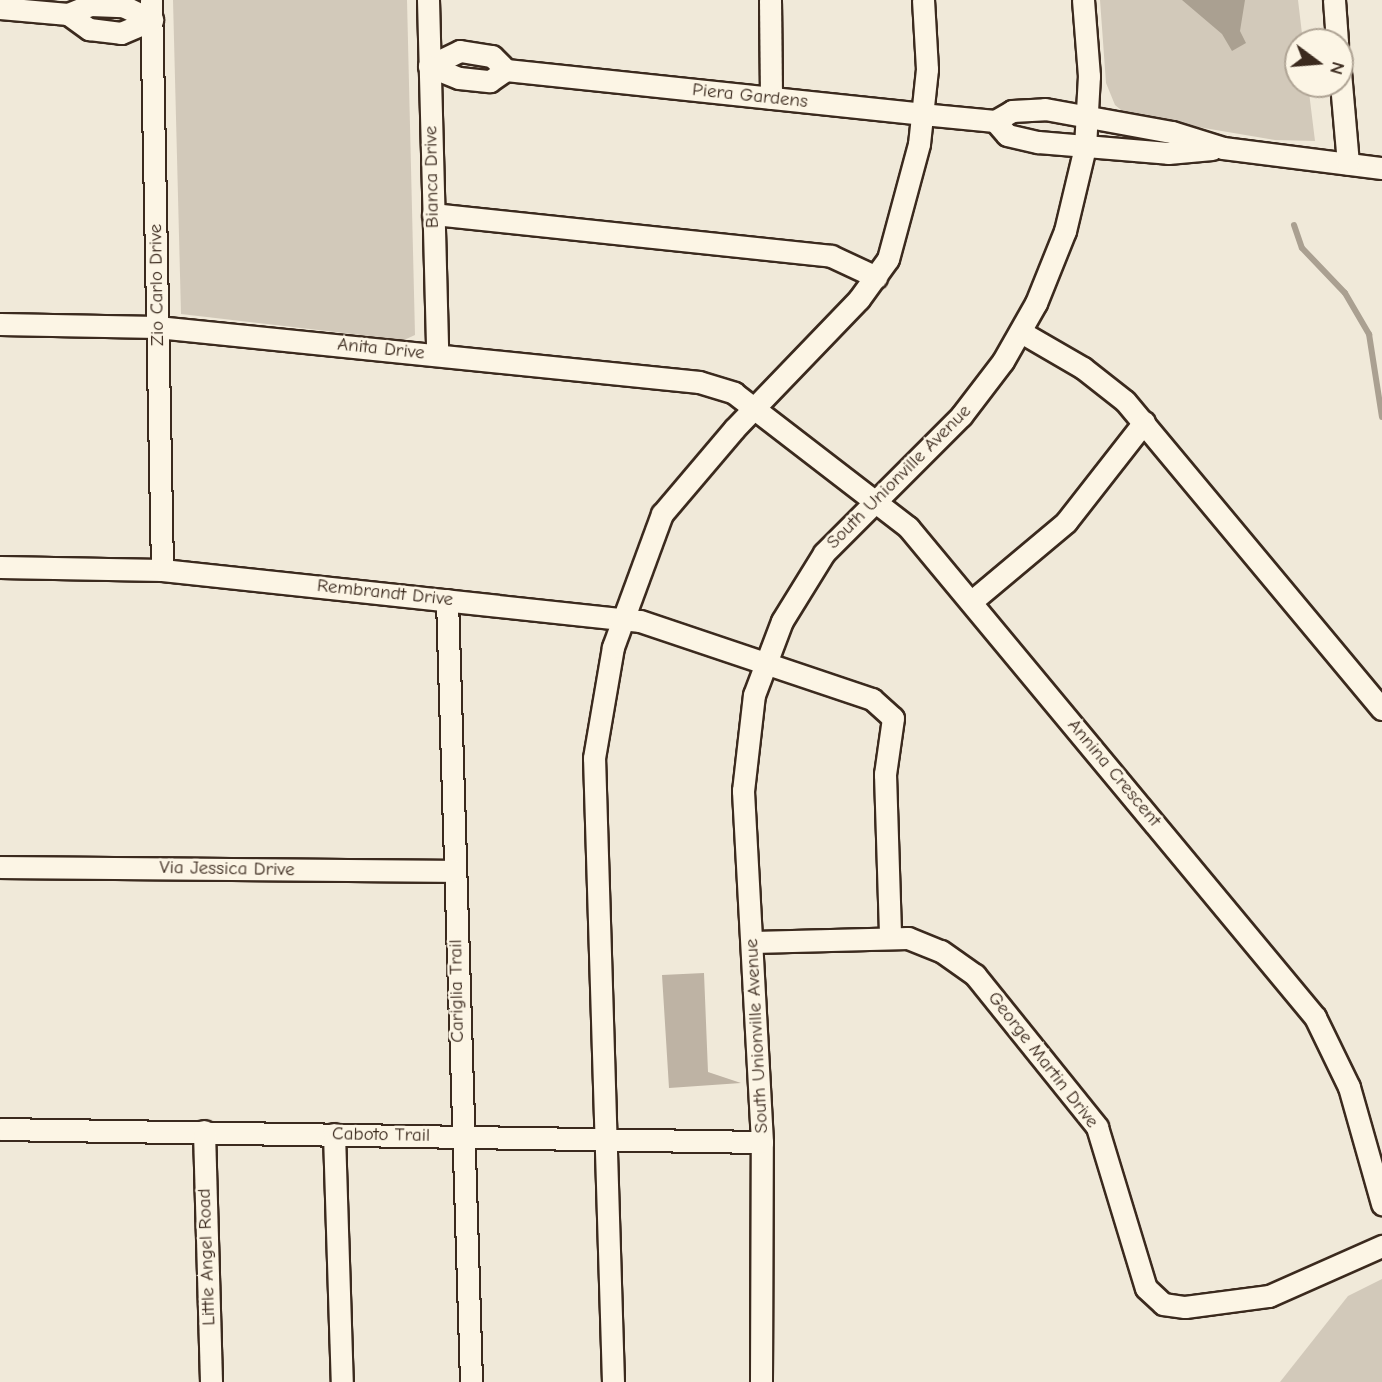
<!DOCTYPE html>
<style>
body{margin:0}
#map{position:relative;width:1382px;height:1382px;overflow:hidden;background:#f0e9d9;font-family:"Comic Neue",sans-serif}
div>[style]{position:absolute}
.green>*{inset:0;background:#d2c9ba}
.water>*{inset:0;background:#aaa091}
.stream>*{height:6px;margin:-3px;padding:0 3px;transform-origin:3px;border-radius:3px;background:#aaa091}
.building>*{inset:0;background:#beb3a4}
.roads{filter:drop-shadow(2px 0 #3b2a1e) drop-shadow(-2px 0 #3b2a1e) drop-shadow(0 2px #3b2a1e) drop-shadow(0 -2px #3b2a1e)}
.minor>*{height:21px;margin:-10.5px;padding:0 10.5px;transform-origin:10.5px;border-radius:10.5px;background:#fcf5e5}
span{translate:-50% -50%;white-space:nowrap;text-align:center;line-height:1.15;-webkit-text-stroke:5px #fcf5e5;paint-order:stroke}
.street-label{font-size:19px;color:#3b2a1e}
.north{position:absolute;left:1284px;top:28px;width:70px;height:70px;box-sizing:border-box;background:#fcf5e5;border:2px solid #afa495;border-radius:50%;rotate:106deg;font-size:19px;font-weight:700;line-height:28px;text-align:center;color:#3b2a1e}
.north::after{content:'';display:block;margin:auto;width:24px;height:32px;background:#3b2a1e;clip-path:polygon(50% 0,100% 100%,50% 72%,0 100%)}
</style>
<div id="map">
<div class="green">
<i style="clip-path:polygon(173px 0,407px 0,415px 335px,404px 340px,181px 314px)"></i>
<i style="clip-path:polygon(1100px 0,1298px 0,1303px 42px,1298px 42px,1298px 84px,1308px 84px,1315px 141px,1275px 140px,1127px 115px,1115px 105px,1106px 83px)"></i>
<i style="clip-path:polygon(1382px 1279px,1382px 1382px,1280px 1382px,1348px 1296px)"></i>
</div>
<div class="water">
<i style="clip-path:polygon(1182px 0,1245px 0,1240px 31px,1246px 43px,1232px 51px,1222px 34px)"></i>
</div>
<div class="stream">
<i style="left:1294px;top:225px;width:24px;rotate:71deg"></i>
<i style="left:1302px;top:248px;width:62px;rotate:46.3deg"></i>
<i style="left:1345px;top:293px;width:48px;rotate:59.7deg"></i>
<i style="left:1369px;top:334px;width:84px;rotate:81.1deg"></i>
</div>
<div class="building">
<i style="clip-path:polygon(704px 973px,708px 1072px,741px 1083px,669px 1088px,662px 975px)"></i>
</div>
<div class="roads">
<div class="minor">
<i style="left:151px;top:0;width:570px;rotate:88.89deg"></i>
<i style="left:428px;top:0;width:355px;rotate:88.5deg"></i>
<i style="left:770px;top:0;width:98px;rotate:89.4deg"></i>
<i style="left:1334px;top:0;width:42px;rotate:85.9deg"></i>
<i style="left:0;top:8px;width:68px;rotate:5deg"></i>
<i style="left:68px;top:14px;width:24px;rotate:-22deg"></i>
<i style="left:90px;top:5px;width:33px;rotate:2deg"></i>
<i style="left:123px;top:6px;width:32px;rotate:26deg"></i>
<i style="left:68px;top:14px;width:26px;rotate:36deg"></i>
<i style="left:89px;top:29px;width:32px;rotate:7deg"></i>
<i style="left:121px;top:33px;width:34px;rotate:-23deg"></i>
<i style="left:429px;top:66px;width:34px;rotate:-26deg"></i>
<i style="left:460px;top:51px;width:32px;rotate:9deg"></i>
<i style="left:492px;top:56px;width:20px;rotate:45deg"></i>
<i style="left:506px;top:70px;width:418px;rotate:6deg"></i>
<i style="left:922px;top:114px;width:73px;rotate:5.5deg"></i>
<i style="left:995px;top:121px;width:20px;rotate:-30deg"></i>
<i style="left:1012px;top:111px;width:33px;rotate:-3deg"></i>
<i style="left:1045px;top:109px;width:129px;rotate:10.3deg"></i>
<i style="left:1172px;top:132px;width:53px;rotate:17.4deg"></i>
<i style="left:1223px;top:148px;width:160px;rotate:7.2deg"></i>
<i style="left:429px;top:66px;width:32px;rotate:22deg"></i>
<i style="left:459px;top:78px;width:31px;rotate:6deg"></i>
<i style="left:490px;top:81px;width:19px;rotate:-35deg"></i>
<i style="left:1340px;top:72px;width:92px;rotate:85deg"></i>
<i style="left:995px;top:121px;width:18px;rotate:49deg"></i>
<i style="left:1007px;top:135px;width:32px;rotate:13deg"></i>
<i style="left:1038px;top:142px;width:130px;rotate:4.8deg"></i>
<i style="left:1168px;top:153px;width:44px;rotate:-5.2deg"></i>
<i style="left:433px;top:214px;width:400px;rotate:6deg"></i>
<i style="left:831px;top:256px;width:50px;rotate:25deg"></i>
<i style="left:0;top:324px;width:157px;rotate:1.1deg"></i>
<i style="left:157px;top:327px;width:545px;rotate:5.79deg"></i>
<i style="left:699px;top:382px;width:37px;rotate:17deg"></i>
<i style="left:734px;top:393px;width:220px;rotate:37.6deg"></i>
<i style="left:908px;top:527px;width:637px;rotate:50.29deg"></i>
<i style="left:1315px;top:1017px;width:78px;rotate:64.1deg"></i>
<i style="left:1349px;top:1087px;width:122px;rotate:74.2deg"></i>
<i style="left:1021px;top:332px;width:72px;rotate:30.1deg"></i>
<i style="left:1083px;top:368px;width:53px;rotate:38.2deg"></i>
<i style="left:1125px;top:401px;width:401px;rotate:50.2deg"></i>
<i style="left:0;top:567px;width:162px;rotate:1.1deg"></i>
<i style="left:162px;top:570px;width:481px;rotate:6.1deg"></i>
<i style="left:640px;top:621px;width:245px;rotate:18.6deg"></i>
<i style="left:872px;top:699px;width:28px;rotate:42deg"></i>
<i style="left:893px;top:718px;width:57px;rotate:98.1deg"></i>
<i style="left:885px;top:774px;width:162px;rotate:88.2deg"></i>
<i style="left:447px;top:600px;width:782px;rotate:88.24deg"></i>
<i style="left:972px;top:601px;width:123px;rotate:-40deg"></i>
<i style="left:1066px;top:522px;width:127px;rotate:-52deg"></i>
<i style="left:0;top:867px;width:454px;rotate:0.5deg"></i>
<i style="left:753px;top:942px;width:155px;rotate:-1.5deg"></i>
<i style="left:908px;top:938px;width:35px;rotate:22deg"></i>
<i style="left:941px;top:951px;width:42px;rotate:35.2deg"></i>
<i style="left:975px;top:975px;width:195px;rotate:51.2deg"></i>
<i style="left:1097px;top:1127px;width:168px;rotate:73.1deg"></i>
<i style="left:1146px;top:1288px;width:23px;rotate:43deg"></i>
<i style="left:1163px;top:1304px;width:22px;rotate:8deg"></i>
<i style="left:1185px;top:1307px;width:85px;rotate:-7.5deg"></i>
<i style="left:1269px;top:1296px;width:124px;rotate:-23.9deg"></i>
<i style="left:0;top:1129px;width:762px;rotate:0.98deg"></i>
<i style="left:204px;top:1131px;width:251px;rotate:88.4deg"></i>
<i style="left:334px;top:1134px;width:248px;rotate:88.2deg"></i>
<i style="left:613px;top:1382px;width:624px;rotate:-91.74deg"></i>
<i style="left:594px;top:758px;width:113px;rotate:-80.3deg"></i>
<i style="left:613px;top:647px;width:142px;rotate:-69.8deg"></i>
<i style="left:662px;top:514px;width:111px;rotate:-49.7deg"></i>
<i style="left:734px;top:429px;width:180px;rotate:-46.1deg"></i>
<i style="left:859px;top:299px;width:49px;rotate:-54.1deg"></i>
<i style="left:888px;top:259px;width:119px;rotate:-74.9deg"></i>
<i style="left:919px;top:144px;width:75px;rotate:-83.9deg"></i>
<i style="left:927px;top:69px;width:69px;rotate:-93.3deg"></i>
<i style="left:761px;top:1382px;width:240px;rotate:-89.8deg"></i>
<i style="left:762px;top:1142px;width:352px;rotate:-93.1deg"></i>
<i style="left:743px;top:791px;width:97px;rotate:-83.5deg"></i>
<i style="left:754px;top:695px;width:79px;rotate:-69.3deg"></i>
<i style="left:782px;top:621px;width:80px;rotate:-58.3deg"></i>
<i style="left:824px;top:553px;width:194px;rotate:-45deg"></i>
<i style="left:961px;top:416px;width:69px;rotate:-52.6deg"></i>
<i style="left:1003px;top:361px;width:67px;rotate:-60.4deg"></i>
<i style="left:1036px;top:303px;width:78px;rotate:-68.1deg"></i>
<i style="left:1065px;top:231px;width:86px;rotate:-76.6deg"></i>
<i style="left:1085px;top:147px;width:71px;rotate:-86.8deg"></i>
<i style="left:1089px;top:76px;width:76px;rotate:-94.5deg"></i>
</div>
</div>
<div class="street-label">
<span style="left:750px;top:96px;rotate:6deg">Piera Gardens</span>
<span style="left:432px;top:177px;rotate:-91deg">Bianca Drive</span>
<span style="left:157px;top:285px;rotate:-91deg">Zio Carlo Drive</span>
<span style="left:381px;top:349px;rotate:6deg">Anita Drive</span>
<span style="left:899px;top:477px;rotate:-45deg">South Unionville Avenue</span>
<span style="left:385px;top:593px;rotate:6deg">Rembrandt Drive</span>
<span style="left:1114px;top:773px;rotate:50deg">Annina Crescent</span>
<span style="left:227px;top:869px;rotate:1deg">Via Jessica Drive</span>
<span style="left:457px;top:991px;rotate:-91deg">Cariglia Trail</span>
<span style="left:757px;top:1036px;rotate:-93deg">South Unionville Avenue</span>
<span style="left:1043px;top:1060px;rotate:52deg">George Martin Drive</span>
<span style="left:381px;top:1135px;rotate:1deg">Caboto Trail</span>
<span style="left:207px;top:1257px;rotate:-92deg">Little Angel Road</span>
</div>
<div class="north">N</div>
</div>
